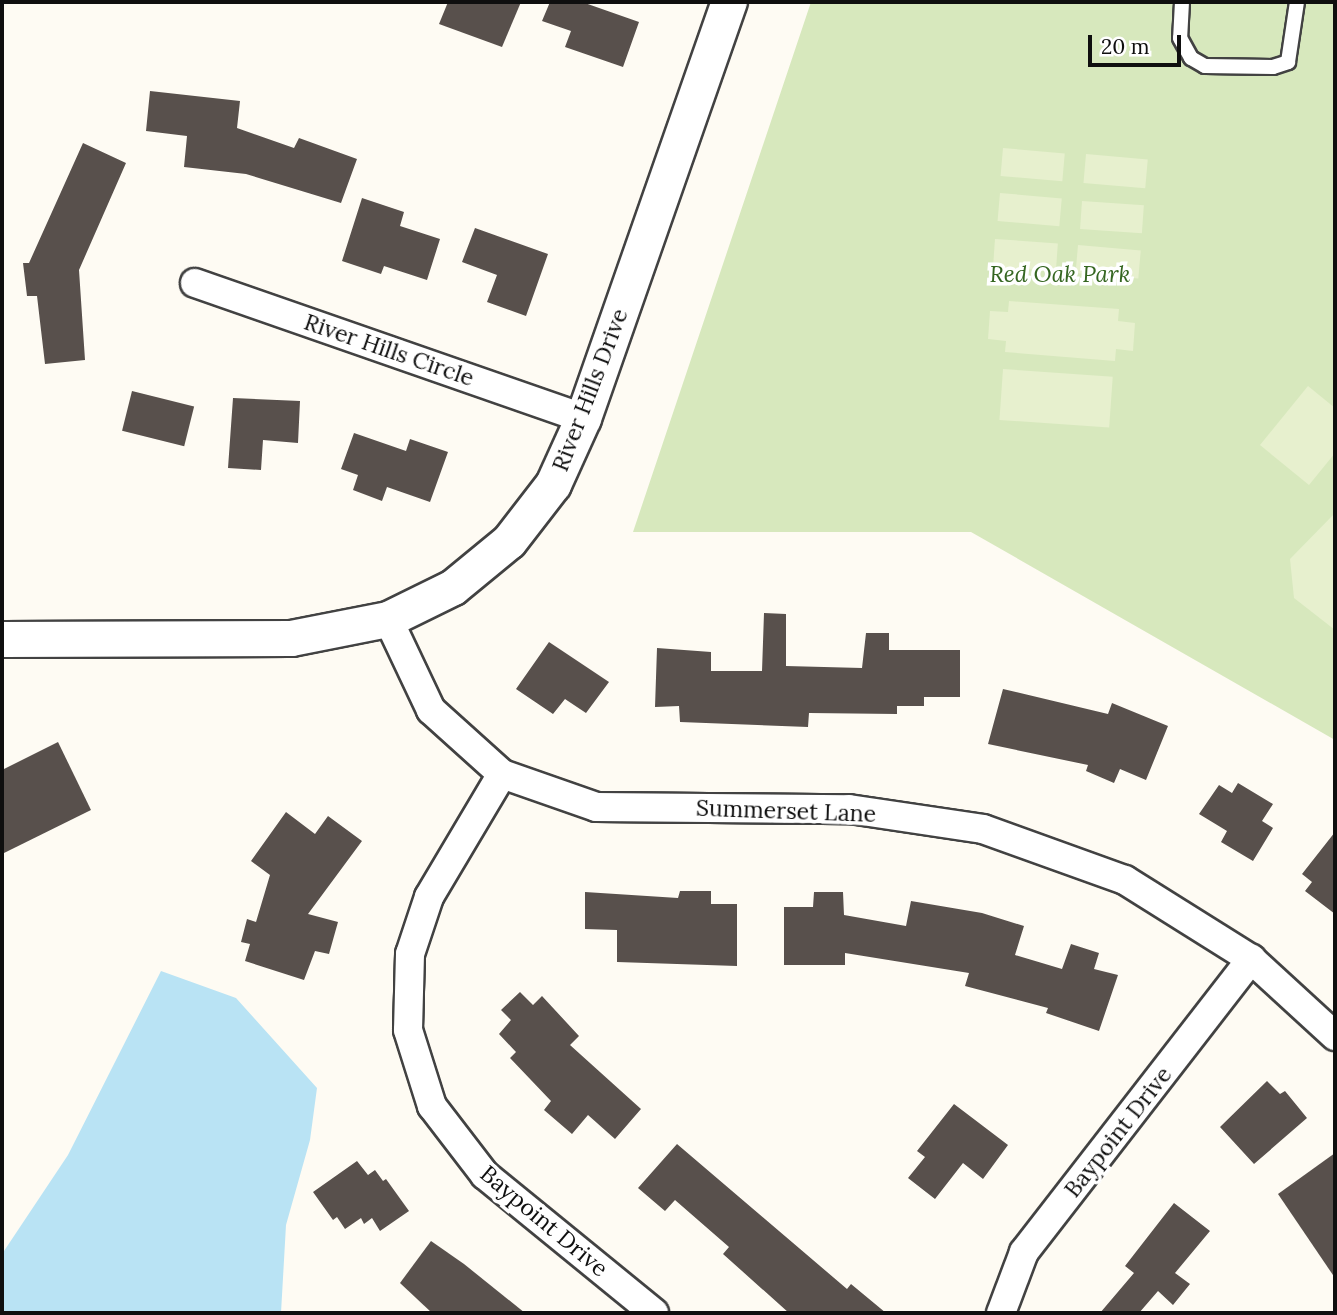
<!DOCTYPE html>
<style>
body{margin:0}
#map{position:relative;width:1337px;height:1315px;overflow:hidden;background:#fefbf3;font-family:Lora,serif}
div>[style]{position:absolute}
.green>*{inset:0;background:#d7e8bd}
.pitch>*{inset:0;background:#e7f0ce;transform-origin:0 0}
.water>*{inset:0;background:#b9e3f4}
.building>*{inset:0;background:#58504c;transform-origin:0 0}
.roads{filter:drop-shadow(2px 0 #424242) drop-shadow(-2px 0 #424242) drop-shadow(0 2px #424242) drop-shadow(0 -2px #424242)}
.service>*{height:14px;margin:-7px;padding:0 7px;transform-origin:7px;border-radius:7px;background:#fff}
.minor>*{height:28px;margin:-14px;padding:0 14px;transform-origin:14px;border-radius:14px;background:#fff}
.tertiary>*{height:35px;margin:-17.5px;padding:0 17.5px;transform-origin:17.5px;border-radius:17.5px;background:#fff}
span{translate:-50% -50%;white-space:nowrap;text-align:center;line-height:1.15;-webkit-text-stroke:7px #fff;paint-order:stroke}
.park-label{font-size:23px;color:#356621;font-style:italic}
.street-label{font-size:23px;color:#0f0f0f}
.frame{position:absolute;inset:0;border:4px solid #0f0f0f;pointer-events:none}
.scale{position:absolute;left:1088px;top:35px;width:93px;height:32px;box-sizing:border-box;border:4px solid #0f0f0f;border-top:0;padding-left:9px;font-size:21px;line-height:24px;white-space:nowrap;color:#0f0f0f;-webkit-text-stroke:5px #fff;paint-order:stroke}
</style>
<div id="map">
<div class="green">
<i style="clip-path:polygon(811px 2px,1335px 2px,1335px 740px,971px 532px,633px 532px)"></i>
</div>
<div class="pitch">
<i style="left:1003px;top:148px;width:62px;height:28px;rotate:5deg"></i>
<i style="left:1086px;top:154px;width:62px;height:29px;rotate:5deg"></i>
<i style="left:1000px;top:193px;width:62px;height:28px;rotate:5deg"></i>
<i style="left:1082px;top:201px;width:62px;height:28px;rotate:4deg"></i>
<i style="left:995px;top:239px;width:63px;height:28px;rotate:4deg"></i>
<i style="left:1078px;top:245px;width:63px;height:28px;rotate:5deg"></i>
<i style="clip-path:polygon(1009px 301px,1119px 309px,1118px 321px,1135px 323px,1133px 351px,1116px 349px,1115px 361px,1005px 352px,1006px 341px,988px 339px,990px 311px,1008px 312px)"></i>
<i style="left:1003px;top:369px;width:110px;height:51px;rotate:4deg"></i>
<i style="clip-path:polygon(1308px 386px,1335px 408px,1335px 453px,1309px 485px,1260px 445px)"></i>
<i style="clip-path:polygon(1335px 513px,1335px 630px,1294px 598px,1290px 559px)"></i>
</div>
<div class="water">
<i style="clip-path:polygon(161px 971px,236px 998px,317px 1088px,310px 1140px,286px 1225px,281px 1313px,2px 1313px,2px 1254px,68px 1155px)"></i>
</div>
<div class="building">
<i style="clip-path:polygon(448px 2px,521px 2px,502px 47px,439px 24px)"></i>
<i style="clip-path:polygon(550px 2px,582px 2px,639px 22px,623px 67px,565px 47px,571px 31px,542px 21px)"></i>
<i style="clip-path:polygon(150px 91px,240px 101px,237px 128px,294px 148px,299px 138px,357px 159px,341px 203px,246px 174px,184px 167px,187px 136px,146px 131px)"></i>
<i style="clip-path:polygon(83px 143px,126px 163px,79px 270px,85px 360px,45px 364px,37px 296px,27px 296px,23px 263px,29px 263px)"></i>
<i style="clip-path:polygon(362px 198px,404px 212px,400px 226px,440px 239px,427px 280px,384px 266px,381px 274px,342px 261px)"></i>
<i style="clip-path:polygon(475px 228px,548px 254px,526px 316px,487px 302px,497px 275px,462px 262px)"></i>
<i style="left:132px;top:391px;width:64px;height:41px;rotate:14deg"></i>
<i style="clip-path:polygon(233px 398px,300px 401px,298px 443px,263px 440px,261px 470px,228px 468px)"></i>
<i style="clip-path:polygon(354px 433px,406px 451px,410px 439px,448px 452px,430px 502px,387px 487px,382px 501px,353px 490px,358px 475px,341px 469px)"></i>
<i style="clip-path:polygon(764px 613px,786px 614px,786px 666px,862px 668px,866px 633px,889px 633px,889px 650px,960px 650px,960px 697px,924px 697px,924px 706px,897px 706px,897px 714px,809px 713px,808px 727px,680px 722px,679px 706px,655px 707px,657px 648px,711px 652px,711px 671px,762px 671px)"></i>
<i style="clip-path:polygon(549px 642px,609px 682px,586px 713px,565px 699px,553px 714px,516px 689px)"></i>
<i style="clip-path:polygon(1003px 689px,1108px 714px,1112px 703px,1168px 726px,1146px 780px,1120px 769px,1114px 783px,1086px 771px,1088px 765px,988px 744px)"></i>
<i style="clip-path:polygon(58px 742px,91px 810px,2px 854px,2px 770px)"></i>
<i style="clip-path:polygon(1238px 783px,1273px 804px,1262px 821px,1273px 828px,1253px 861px,1221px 842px,1227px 831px,1199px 814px,1219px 785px,1232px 793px)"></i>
<i style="clip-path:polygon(286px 812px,315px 834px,328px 816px,362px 841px,308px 914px,338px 922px,329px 954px,315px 951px,304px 980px,245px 961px,250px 944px,241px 942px,247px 919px,256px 922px,270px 875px,251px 861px)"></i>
<i style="clip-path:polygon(1335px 832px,1335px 914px,1305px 891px,1312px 882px,1302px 874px)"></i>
<i style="clip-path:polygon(680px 891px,711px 891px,711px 904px,737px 904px,737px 966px,617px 962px,617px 930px,585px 929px,585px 892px,678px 898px)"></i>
<i style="clip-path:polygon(814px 892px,843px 892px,844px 915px,906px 926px,911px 901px,982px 913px,1024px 926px,1015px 955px,1062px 969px,1071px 944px,1099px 953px,1094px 969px,1118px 975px,1099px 1031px,1046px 1013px,1048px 1008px,965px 986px,969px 973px,845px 953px,845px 965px,784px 965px,784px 907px,813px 907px)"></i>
<i style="clip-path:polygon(520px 992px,533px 1005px,542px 996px,579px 1036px,570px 1045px,641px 1109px,615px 1139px,588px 1115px,572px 1134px,544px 1110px,551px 1101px,510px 1058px,516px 1052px,499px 1034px,511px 1020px,501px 1010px)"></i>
<i style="clip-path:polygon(1267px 1081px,1280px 1094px,1285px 1091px,1307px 1118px,1254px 1164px,1220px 1127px)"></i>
<i style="clip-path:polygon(954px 1104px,1008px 1145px,983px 1179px,963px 1163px,935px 1199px,908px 1178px,925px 1157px,917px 1151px)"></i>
<i style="clip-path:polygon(677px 1144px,847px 1289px,851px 1284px,886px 1313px,789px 1313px,723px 1254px,729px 1247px,675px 1200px,665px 1211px,638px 1188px)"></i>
<i style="clip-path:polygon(1335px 1153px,1335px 1278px,1278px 1194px)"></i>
<i style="clip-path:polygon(357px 1161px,368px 1175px,375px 1170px,383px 1181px,386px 1179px,409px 1211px,380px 1231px,372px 1218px,364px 1224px,361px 1218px,345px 1229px,337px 1217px,333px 1220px,313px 1192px)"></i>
<i style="clip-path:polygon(1174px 1203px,1210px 1231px,1175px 1273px,1190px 1284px,1173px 1305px,1158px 1291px,1139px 1313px,1100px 1313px,1134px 1273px,1125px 1266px)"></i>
<i style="clip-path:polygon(431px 1241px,464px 1264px,525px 1313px,432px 1313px,400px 1283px)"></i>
</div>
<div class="roads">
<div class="service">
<i style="left:1182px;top:2px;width:36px;rotate:93deg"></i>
<i style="left:1180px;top:38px;width:23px;rotate:61deg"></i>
<i style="left:1191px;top:58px;width:16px;rotate:30deg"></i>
<i style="left:1205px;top:66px;width:68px;rotate:0.8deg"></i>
<i style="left:1273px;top:67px;width:16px;rotate:-18deg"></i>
<i style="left:1288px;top:62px;width:61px;rotate:-81.5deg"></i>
</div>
<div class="minor">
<i style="left:195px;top:283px;width:411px;rotate:19.2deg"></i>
<i style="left:388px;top:619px;width:101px;rotate:64.7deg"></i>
<i style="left:431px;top:710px;width:96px;rotate:42deg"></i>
<i style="left:502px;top:774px;width:100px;rotate:19.3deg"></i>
<i style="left:596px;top:807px;width:253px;rotate:0.5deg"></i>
<i style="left:849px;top:809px;width:135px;rotate:8.5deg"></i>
<i style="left:983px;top:829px;width:151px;rotate:19.8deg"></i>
<i style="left:1125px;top:880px;width:149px;rotate:32.1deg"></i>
<i style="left:1251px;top:959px;width:114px;rotate:42.5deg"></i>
<i style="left:502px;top:774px;width:143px;rotate:120.7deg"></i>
<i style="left:429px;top:897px;width:60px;rotate:108.4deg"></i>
<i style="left:410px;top:954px;width:76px;rotate:91.5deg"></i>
<i style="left:408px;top:1030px;width:80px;rotate:72.5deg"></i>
<i style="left:432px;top:1106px;width:87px;rotate:52.5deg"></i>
<i style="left:485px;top:1175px;width:218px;rotate:39.2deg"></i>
<i style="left:1001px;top:1313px;width:65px;rotate:-69.3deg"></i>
<i style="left:1024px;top:1252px;width:371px;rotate:-52.2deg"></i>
</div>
<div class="tertiary">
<i style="left:2px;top:639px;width:289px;rotate:-0.2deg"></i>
<i style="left:291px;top:638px;width:99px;rotate:-11.1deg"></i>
<i style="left:388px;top:619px;width:72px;rotate:-26.2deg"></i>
<i style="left:453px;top:587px;width:72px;rotate:-39.4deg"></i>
<i style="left:509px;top:541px;width:72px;rotate:-52.3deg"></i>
<i style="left:553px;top:484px;width:72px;rotate:-65.6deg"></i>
<i style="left:583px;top:418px;width:441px;rotate:-70.7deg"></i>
</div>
</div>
<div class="park-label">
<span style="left:1060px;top:274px">Red Oak Park</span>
</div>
<div class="street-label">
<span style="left:389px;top:350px;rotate:19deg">River Hills Circle</span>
<span style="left:590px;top:390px;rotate:-69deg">River Hills Drive</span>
<span style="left:786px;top:811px;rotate:2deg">Summerset Lane</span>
<span style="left:1118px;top:1132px;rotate:-52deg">Baypoint Drive</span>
<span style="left:544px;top:1221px;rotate:40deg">Baypoint Drive</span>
</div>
<div class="frame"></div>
<div class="scale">20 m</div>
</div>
